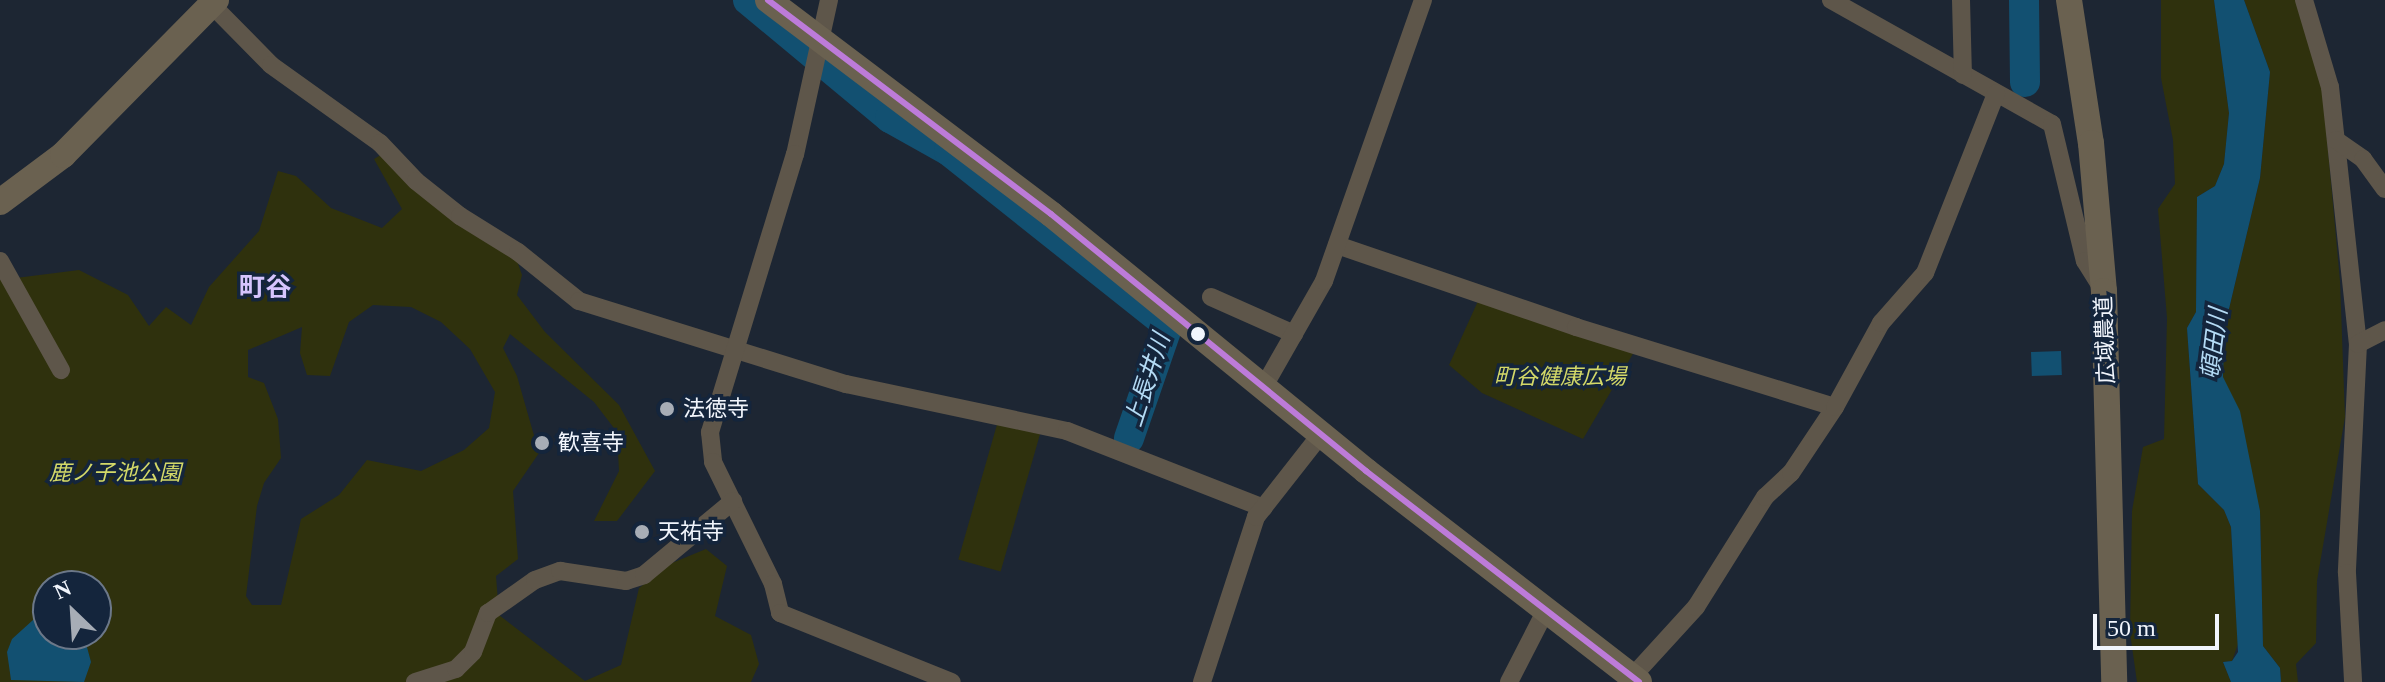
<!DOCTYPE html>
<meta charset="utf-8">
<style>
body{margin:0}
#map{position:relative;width:2385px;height:682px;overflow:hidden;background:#1d2633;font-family:"Times New Roman","Noto Sans JP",serif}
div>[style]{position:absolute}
.green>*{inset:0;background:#2f310d;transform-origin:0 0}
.water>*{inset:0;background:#125071;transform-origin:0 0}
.river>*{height:30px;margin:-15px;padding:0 15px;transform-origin:15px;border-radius:15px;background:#125071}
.street>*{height:18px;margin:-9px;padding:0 9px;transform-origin:9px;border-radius:9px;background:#5e564a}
.secondary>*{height:26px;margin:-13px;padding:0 13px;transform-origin:13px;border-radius:13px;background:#6a6150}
.bus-1>*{height:6px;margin:-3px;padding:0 3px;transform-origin:3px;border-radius:3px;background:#bd7bd9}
.dots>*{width:22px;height:22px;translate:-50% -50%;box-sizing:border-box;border:4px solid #14253c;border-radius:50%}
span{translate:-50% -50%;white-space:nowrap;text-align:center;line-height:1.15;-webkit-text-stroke:7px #14253c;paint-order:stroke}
.street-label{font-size:22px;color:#f1f5fc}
.park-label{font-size:22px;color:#d4d968;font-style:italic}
.poi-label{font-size:22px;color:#f1f5fc}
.left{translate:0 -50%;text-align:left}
.water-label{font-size:24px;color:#b4dbf5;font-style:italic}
.quarter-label{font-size:26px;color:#d6c5fd;font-weight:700}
.north{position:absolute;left:32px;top:570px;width:80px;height:80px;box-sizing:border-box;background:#14253c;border:2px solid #6c7889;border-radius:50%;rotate:335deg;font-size:22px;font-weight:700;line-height:32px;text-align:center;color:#f1f5fc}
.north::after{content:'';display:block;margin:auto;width:28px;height:36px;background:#a7adb6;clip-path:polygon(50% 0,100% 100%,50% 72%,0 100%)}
.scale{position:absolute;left:2093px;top:614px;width:126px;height:36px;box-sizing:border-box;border:4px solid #f1f5fc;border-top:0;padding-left:10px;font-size:24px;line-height:28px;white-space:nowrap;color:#f1f5fc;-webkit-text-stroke:6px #14253c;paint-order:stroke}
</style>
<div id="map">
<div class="green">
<i style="clip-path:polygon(2161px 0,2214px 0,2229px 113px,2224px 164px,2215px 186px,2197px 197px,2196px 312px,2187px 328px,2198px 484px,2224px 510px,2231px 527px,2238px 644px,2232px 661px,2223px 662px,2231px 682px,2137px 682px,2130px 633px,2132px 511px,2143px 447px,2164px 439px,2167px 318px,2158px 209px,2175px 184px,2173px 140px,2161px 78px)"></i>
<i style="clip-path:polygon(2244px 0,2297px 0,2322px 85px,2340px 281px,2345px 417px,2317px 581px,2316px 643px,2296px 664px,2298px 682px,2281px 682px,2280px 668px,2263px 646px,2260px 511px,2223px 377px,2224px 330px,2260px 178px,2270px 72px)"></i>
<i style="clip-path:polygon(evenodd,389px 150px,515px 255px,522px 275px,517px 295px,545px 332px,619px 405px,655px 471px,617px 521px,594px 521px,619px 471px,617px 432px,594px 402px,510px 334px,503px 348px,517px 376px,539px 453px,513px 491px,518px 559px,496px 576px,499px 615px,585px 681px,621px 665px,639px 588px,672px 563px,706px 549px,727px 566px,715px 616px,751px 635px,759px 664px,751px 682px,0 682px,0 280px,79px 270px,128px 295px,149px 326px,166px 307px,191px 325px,209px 287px,259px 231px,278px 171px,296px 176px,331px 208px,382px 228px,402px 209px,374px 159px,389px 150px,373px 305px,411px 307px,441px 322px,470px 349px,495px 392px,489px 428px,464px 450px,421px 471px,367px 460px,339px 495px,301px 519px,281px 605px,252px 605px,246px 596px,257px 506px,264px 483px,281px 458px,278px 419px,264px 383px,248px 377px,248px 350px,302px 327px,300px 353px,307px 375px,330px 376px,349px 322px,373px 305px,389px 150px,48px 586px,96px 586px,96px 634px,48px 634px,48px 586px)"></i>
<i style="clip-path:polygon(1478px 301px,1634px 352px,1583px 439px,1482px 393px,1449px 365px)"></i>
<i style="left:998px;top:421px;width:44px;height:144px;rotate:16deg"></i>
</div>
<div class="water">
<i style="clip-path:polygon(2214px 0,2244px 0,2270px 72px,2260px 178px,2224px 330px,2223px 377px,2240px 411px,2260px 511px,2263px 646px,2280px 668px,2281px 682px,2231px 682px,2223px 662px,2232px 661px,2238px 652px,2231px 527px,2224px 510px,2198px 484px,2187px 328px,2196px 312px,2197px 197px,2215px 186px,2224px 164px,2229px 113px)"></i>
<i style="left:2061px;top:351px;width:24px;height:30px;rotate:88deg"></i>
<i style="clip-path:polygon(48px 617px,48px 634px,84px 636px,91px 662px,84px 682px,11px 680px,7px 652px,12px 639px,33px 620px)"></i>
</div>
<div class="river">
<i style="left:748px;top:0;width:185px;rotate:39.7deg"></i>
<i style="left:890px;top:118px;width:68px;rotate:29.2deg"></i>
<i style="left:949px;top:151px;width:280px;rotate:38.5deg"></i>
<i style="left:1168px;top:325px;width:120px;rotate:109deg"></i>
<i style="left:2024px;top:0;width:82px;rotate:89.3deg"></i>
</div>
<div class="street">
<i style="left:207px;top:0;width:91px;rotate:45.4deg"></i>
<i style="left:271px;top:65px;width:134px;rotate:35.6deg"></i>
<i style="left:380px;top:143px;width:52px;rotate:46.5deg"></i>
<i style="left:416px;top:181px;width:56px;rotate:38.5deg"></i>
<i style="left:460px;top:216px;width:68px;rotate:31.8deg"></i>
<i style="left:518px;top:252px;width:78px;rotate:38.8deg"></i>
<i style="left:579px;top:301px;width:280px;rotate:17.3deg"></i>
<i style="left:846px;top:384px;width:226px;rotate:12deg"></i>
<i style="left:1067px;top:431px;width:211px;rotate:21.4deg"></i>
<i style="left:829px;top:0;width:158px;rotate:102.4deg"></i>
<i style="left:795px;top:154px;width:291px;rotate:107deg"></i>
<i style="left:710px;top:432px;width:30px;rotate:84deg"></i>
<i style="left:713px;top:462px;width:136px;rotate:63.8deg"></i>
<i style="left:773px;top:584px;width:30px;rotate:76deg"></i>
<i style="left:780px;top:613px;width:185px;rotate:21.9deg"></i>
<i style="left:1831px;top:0;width:253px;rotate:29.3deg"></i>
<i style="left:2052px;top:124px;width:141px;rotate:76.5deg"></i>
<i style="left:2085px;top:261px;width:28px;rotate:58deg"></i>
<i style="left:1961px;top:0;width:75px;rotate:88.5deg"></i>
<i style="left:2304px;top:0;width:91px;rotate:73.4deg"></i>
<i style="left:2330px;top:87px;width:259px;rotate:83.8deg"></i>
<i style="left:2358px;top:344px;width:229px;rotate:92.8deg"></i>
<i style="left:2347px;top:573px;width:109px;rotate:86.8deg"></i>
<i style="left:2336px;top:140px;width:33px;rotate:35deg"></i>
<i style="left:2363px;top:159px;width:37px;rotate:54deg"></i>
<i style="left:1337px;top:245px;width:253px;rotate:18.9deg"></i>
<i style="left:1576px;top:327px;width:271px;rotate:17.2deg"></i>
<i style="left:0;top:261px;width:125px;rotate:60.8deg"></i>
<i style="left:1211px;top:297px;width:91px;rotate:24deg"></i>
<i style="left:2358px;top:344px;width:30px;rotate:-27deg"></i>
<i style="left:1263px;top:388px;width:123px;rotate:-60.3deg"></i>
<i style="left:1324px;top:281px;width:298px;rotate:-70.6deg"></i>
<i style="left:1632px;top:677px;width:95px;rotate:-47.6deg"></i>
<i style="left:1696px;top:607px;width:130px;rotate:-57.9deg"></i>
<i style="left:1765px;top:497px;width:35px;rotate:-43deg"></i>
<i style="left:1791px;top:473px;width:79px;rotate:-56.3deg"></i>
<i style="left:1835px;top:407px;width:96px;rotate:-61.3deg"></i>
<i style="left:1881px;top:323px;width:67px;rotate:-48.7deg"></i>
<i style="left:1925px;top:273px;width:193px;rotate:-68.4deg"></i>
<i style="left:415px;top:682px;width:43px;rotate:-17.6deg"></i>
<i style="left:456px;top:669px;width:24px;rotate:-45deg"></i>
<i style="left:473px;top:652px;width:42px;rotate:-69deg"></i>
<i style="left:488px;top:613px;width:57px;rotate:-35.1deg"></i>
<i style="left:535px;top:580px;width:27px;rotate:-20deg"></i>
<i style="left:560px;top:571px;width:67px;rotate:8.6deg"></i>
<i style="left:626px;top:581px;width:19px;rotate:-18deg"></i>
<i style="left:644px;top:575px;width:116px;rotate:-39.7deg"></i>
<i style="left:1202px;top:682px;width:174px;rotate:-71.9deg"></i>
<i style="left:1256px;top:517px;width:105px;rotate:-51.9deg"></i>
<i style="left:1509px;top:682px;width:79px;rotate:-62.8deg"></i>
</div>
<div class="secondary">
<i style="left:768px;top:0;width:355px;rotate:37.1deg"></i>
<i style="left:1051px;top:214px;width:407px;rotate:39.2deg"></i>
<i style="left:1366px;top:471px;width:345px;rotate:37.7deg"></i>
<i style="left:2069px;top:0;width:145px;rotate:81.3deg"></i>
<i style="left:2091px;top:143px;width:149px;rotate:85deg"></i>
<i style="left:2104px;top:291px;width:391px;rotate:88.5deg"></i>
<i style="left:0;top:202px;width:79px;rotate:-36.7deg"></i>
<i style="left:63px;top:155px;width:218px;rotate:-45.4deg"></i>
</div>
<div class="bus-1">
<i style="left:768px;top:0;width:355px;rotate:37.1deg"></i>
<i style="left:1051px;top:214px;width:407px;rotate:39.2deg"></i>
<i style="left:1366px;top:471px;width:345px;rotate:37.7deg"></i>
</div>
<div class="dots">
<i style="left:1198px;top:334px;background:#f1f5fc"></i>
<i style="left:667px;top:409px;background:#a7adb6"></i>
<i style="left:542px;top:443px;background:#a7adb6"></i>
<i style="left:642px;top:532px;background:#a7adb6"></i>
</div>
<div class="street-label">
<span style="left:2105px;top:340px;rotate:-92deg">広域農道</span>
</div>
<div class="park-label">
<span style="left:1560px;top:377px">町谷健康広場</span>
<span style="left:115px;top:473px">鹿ノ子池公園</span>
</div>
<div class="poi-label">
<span class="left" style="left:683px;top:409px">法徳寺</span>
<span class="left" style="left:558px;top:443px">歓喜寺</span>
<span class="left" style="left:658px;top:532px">天祐寺</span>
</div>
<div class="water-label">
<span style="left:2215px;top:344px;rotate:-83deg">頓田川</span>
<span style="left:1148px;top:380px;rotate:-72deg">上長井川</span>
</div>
<div class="quarter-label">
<span style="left:265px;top:288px">町谷</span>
</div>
<div class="north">N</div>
<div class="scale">50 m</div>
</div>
